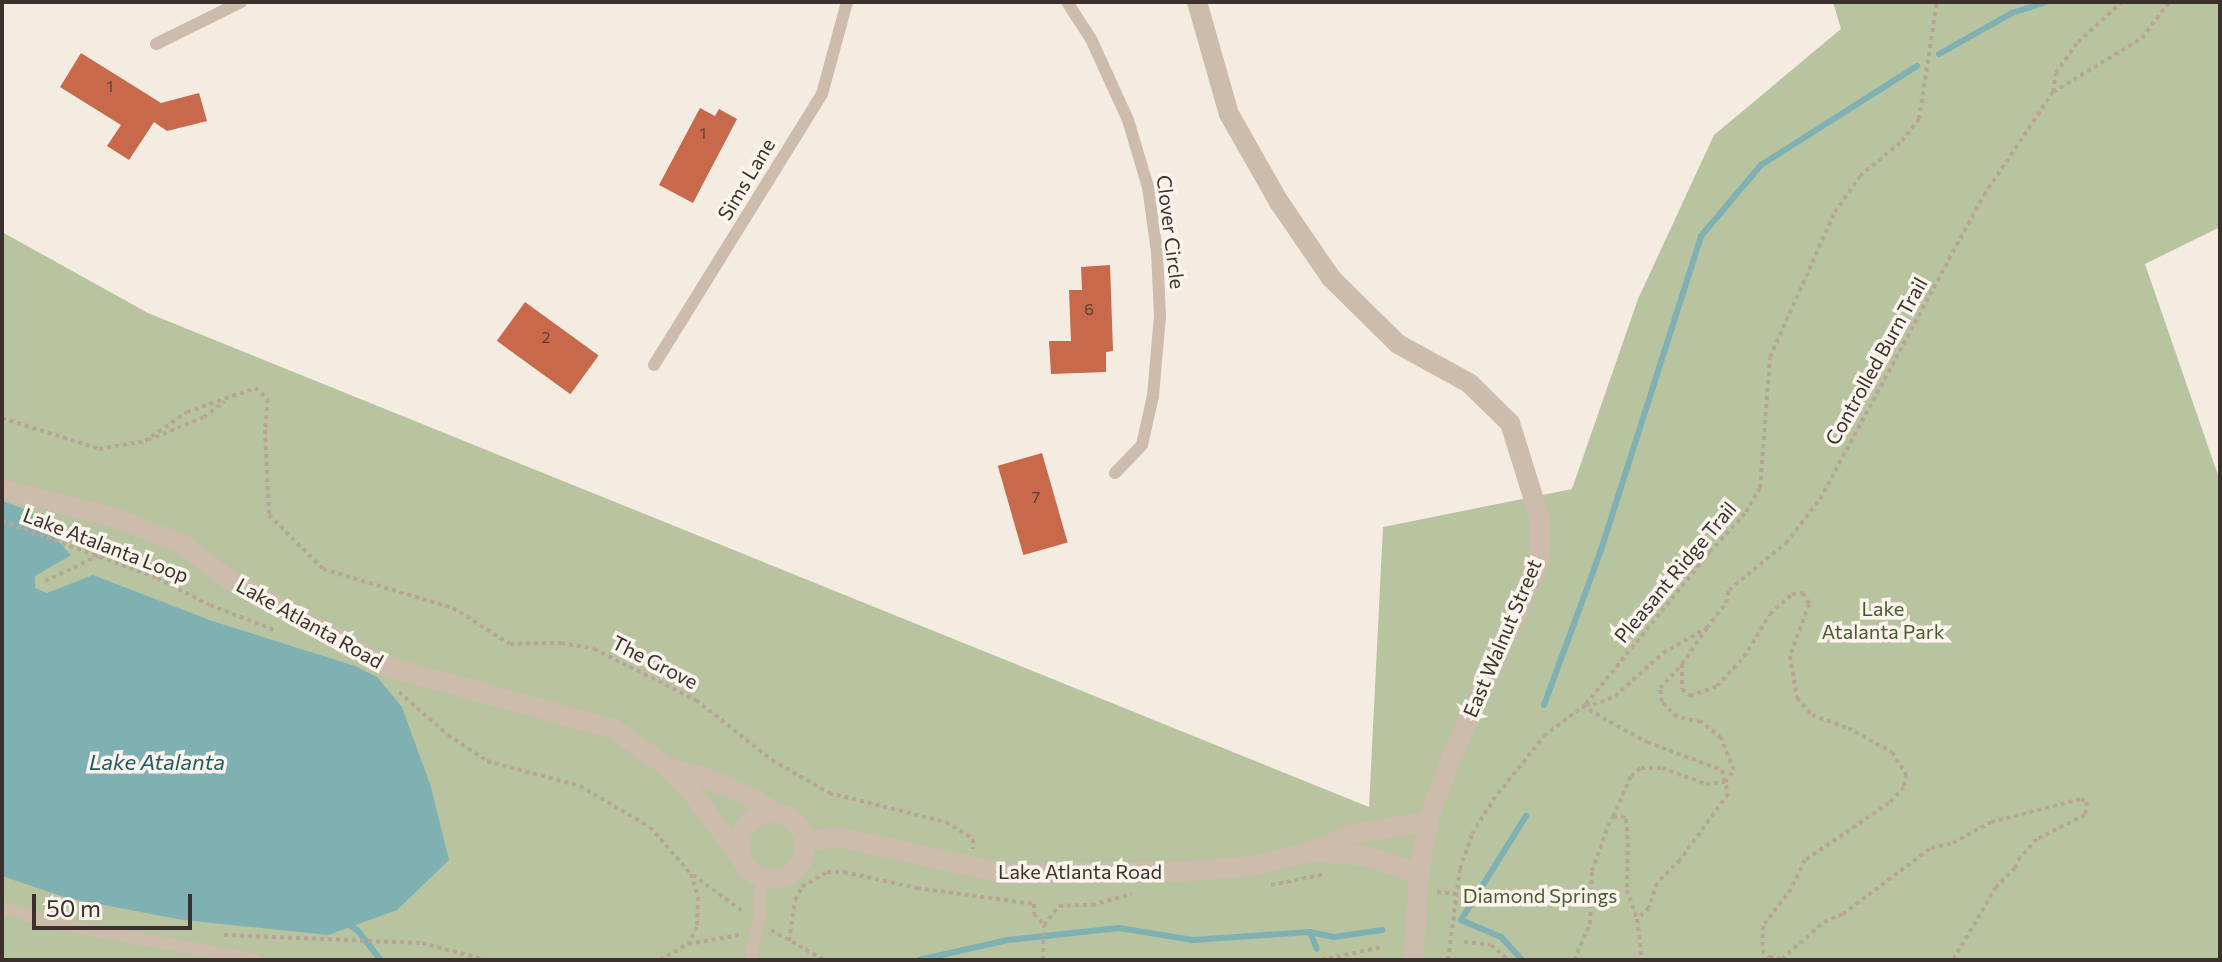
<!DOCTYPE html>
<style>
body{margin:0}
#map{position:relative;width:2222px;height:962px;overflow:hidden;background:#f4ebe1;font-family:Commissioner,sans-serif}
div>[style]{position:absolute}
.green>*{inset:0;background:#b8c4a0}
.water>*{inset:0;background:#7fb0b2}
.stream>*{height:6px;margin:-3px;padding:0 3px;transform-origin:3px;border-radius:3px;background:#7fb0b2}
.building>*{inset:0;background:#c8694b;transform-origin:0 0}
.path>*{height:4px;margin-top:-2px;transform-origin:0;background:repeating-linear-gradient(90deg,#b9a596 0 4px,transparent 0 8px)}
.service>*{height:12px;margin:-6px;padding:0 6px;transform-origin:6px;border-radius:6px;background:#cdbbac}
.minor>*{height:20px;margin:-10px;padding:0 10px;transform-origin:10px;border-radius:10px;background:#cdbbac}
.minor>.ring{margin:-10px;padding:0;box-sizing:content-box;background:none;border:20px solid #cdbbac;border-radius:50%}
span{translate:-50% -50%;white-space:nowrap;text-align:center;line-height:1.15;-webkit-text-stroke:7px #fbf5ee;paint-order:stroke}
.number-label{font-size:16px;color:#5e3e33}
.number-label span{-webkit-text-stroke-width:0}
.street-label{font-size:20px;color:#3b302b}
.park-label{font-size:20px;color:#4a5a2e}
.water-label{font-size:22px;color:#1f5a5e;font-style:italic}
.frame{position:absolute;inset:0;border:4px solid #3b302b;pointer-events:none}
.scale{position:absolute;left:32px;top:894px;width:160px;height:36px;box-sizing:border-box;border:4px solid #3b302b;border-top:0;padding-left:10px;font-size:24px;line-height:28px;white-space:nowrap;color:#3b302b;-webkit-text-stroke:6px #fbf5ee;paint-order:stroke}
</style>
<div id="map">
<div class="green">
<i style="clip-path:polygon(1833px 2px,2220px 2px,2220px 227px,2145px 264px,2220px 481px,2220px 960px,2px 960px,2px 232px,148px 313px,1369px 807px,1383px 527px,1572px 489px,1638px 299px,1714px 135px,1841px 29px)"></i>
</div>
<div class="water">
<i style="clip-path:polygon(2px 501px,30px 511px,71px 555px,35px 576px,35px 588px,47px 593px,93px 575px,212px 621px,355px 666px,377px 677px,402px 707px,431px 787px,449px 860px,397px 910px,328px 935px,183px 920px,67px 898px,2px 876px)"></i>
</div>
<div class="stream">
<i style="left:1939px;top:54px;width:84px;rotate:-29.3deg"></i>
<i style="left:2012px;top:13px;width:36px;rotate:-18deg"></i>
<i style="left:1544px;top:705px;width:162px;rotate:-69.8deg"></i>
<i style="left:1600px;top:553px;width:333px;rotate:-72.3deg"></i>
<i style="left:1701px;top:236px;width:93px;rotate:-49.8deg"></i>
<i style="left:1761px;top:165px;width:185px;rotate:-32.4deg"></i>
<i style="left:346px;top:922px;width:15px;rotate:37deg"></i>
<i style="left:358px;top:931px;width:37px;rotate:52deg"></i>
<i style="left:1310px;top:932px;width:18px;rotate:68deg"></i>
<i style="left:919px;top:960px;width:91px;rotate:-12.7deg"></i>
<i style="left:1008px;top:940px;width:112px;rotate:-6.2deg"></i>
<i style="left:1119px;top:928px;width:75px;rotate:9.2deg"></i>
<i style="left:1193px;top:940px;width:117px;rotate:-3.9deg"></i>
<i style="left:1310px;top:932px;width:25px;rotate:12deg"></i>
<i style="left:1334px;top:937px;width:49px;rotate:-8.3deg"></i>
<i style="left:1522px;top:960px;width:31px;rotate:-132deg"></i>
<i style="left:1501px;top:937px;width:43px;rotate:-157deg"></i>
<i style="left:1461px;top:920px;width:123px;rotate:-58deg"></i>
</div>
<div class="building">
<i style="clip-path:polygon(81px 53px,161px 103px,199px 93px,207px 121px,167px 131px,154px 122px,129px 160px,107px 146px,121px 125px,60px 87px)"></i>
<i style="clip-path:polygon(700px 108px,715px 116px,719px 109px,737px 119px,693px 203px,659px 185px)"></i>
<i style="clip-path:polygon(1110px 265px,1113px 351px,1106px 352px,1106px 372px,1051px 374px,1049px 341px,1071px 341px,1069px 290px,1082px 290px,1081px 267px)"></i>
<i style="left:525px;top:302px;width:91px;height:48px;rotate:36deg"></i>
<i style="left:1042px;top:453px;width:93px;height:46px;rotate:74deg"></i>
</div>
<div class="path">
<i style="left:2053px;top:92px;width:19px;rotate:-81deg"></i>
<i style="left:2056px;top:73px;width:38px;rotate:-55deg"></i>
<i style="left:2078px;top:42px;width:59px;rotate:-42.3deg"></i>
<i style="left:2px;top:418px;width:102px;rotate:17.7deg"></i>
<i style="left:99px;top:449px;width:47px;rotate:-9.9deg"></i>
<i style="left:145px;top:441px;width:51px;rotate:-34.6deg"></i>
<i style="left:187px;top:412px;width:72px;rotate:-19.4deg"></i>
<i style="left:255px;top:388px;width:17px;rotate:40deg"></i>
<i style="left:268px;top:399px;width:31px;rotate:96deg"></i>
<i style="left:265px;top:430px;width:85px;rotate:87.3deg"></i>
<i style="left:269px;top:515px;width:76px;rotate:45deg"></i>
<i style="left:323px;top:569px;width:136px;rotate:16.7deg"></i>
<i style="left:453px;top:608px;width:67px;rotate:32.3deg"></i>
<i style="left:510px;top:644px;width:51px;rotate:-1.1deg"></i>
<i style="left:561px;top:643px;width:34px;rotate:10deg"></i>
<i style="left:594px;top:649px;width:114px;rotate:26.6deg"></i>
<i style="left:696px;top:700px;width:97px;rotate:38.3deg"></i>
<i style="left:772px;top:760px;width:66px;rotate:30.1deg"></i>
<i style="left:829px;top:793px;width:121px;rotate:13.9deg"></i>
<i style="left:946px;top:822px;width:32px;rotate:32deg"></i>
<i style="left:973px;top:839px;width:10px;rotate:90deg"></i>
<i style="left:148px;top:440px;width:61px;rotate:-22.3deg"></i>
<i style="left:204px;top:417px;width:26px;rotate:-36deg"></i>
<i style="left:2px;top:521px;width:165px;rotate:20.2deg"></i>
<i style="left:157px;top:578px;width:59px;rotate:27deg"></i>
<i style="left:210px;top:605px;width:69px;rotate:21.3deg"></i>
<i style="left:45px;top:581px;width:59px;rotate:-25.3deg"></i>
<i style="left:1707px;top:628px;width:44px;rotate:124.8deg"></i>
<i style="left:1682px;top:664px;width:25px;rotate:90deg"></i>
<i style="left:1682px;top:689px;width:11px;rotate:41deg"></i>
<i style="left:1690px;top:696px;width:29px;rotate:-20deg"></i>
<i style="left:1717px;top:686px;width:40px;rotate:-47deg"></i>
<i style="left:1744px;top:657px;width:50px;rotate:-58.8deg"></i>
<i style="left:1770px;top:614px;width:30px;rotate:-42deg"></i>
<i style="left:1792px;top:594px;width:11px;rotate:-5deg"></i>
<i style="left:1803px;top:593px;width:13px;rotate:61deg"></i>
<i style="left:1809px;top:604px;width:55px;rotate:110.1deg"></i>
<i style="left:1790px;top:656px;width:43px;rotate:80.5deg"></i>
<i style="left:1797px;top:698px;width:23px;rotate:49deg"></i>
<i style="left:1812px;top:715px;width:38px;rotate:20deg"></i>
<i style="left:1848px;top:728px;width:50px;rotate:28.6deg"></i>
<i style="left:1892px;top:752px;width:26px;rotate:58deg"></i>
<i style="left:1906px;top:774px;width:13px;rotate:99deg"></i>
<i style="left:1904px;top:787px;width:22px;rotate:133deg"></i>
<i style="left:1889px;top:803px;width:102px;rotate:145.8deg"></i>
<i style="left:1805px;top:860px;width:32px;rotate:116deg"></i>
<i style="left:1791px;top:889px;width:46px;rotate:127.1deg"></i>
<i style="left:1763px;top:926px;width:24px;rotate:92deg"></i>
<i style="left:1762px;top:950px;width:10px;rotate:45deg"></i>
<i style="left:1769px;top:957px;width:13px;rotate:9deg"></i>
<i style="left:1782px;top:959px;width:56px;rotate:-41.4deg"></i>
<i style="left:1824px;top:922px;width:21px;rotate:-23deg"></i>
<i style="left:1843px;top:914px;width:110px;rotate:-36.9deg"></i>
<i style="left:1931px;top:848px;width:23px;rotate:-13deg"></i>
<i style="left:1953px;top:843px;width:43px;rotate:-28.9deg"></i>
<i style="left:1991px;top:822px;width:93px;rotate:-14.3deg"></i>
<i style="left:2081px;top:799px;width:7px;rotate:27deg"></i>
<i style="left:2087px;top:802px;width:13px;rotate:99deg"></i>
<i style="left:2085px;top:815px;width:54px;rotate:153.4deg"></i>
<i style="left:2037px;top:839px;width:25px;rotate:133deg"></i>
<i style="left:2020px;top:857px;width:12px;rotate:114deg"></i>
<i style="left:2015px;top:868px;width:27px;rotate:135deg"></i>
<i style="left:1996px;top:887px;width:85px;rotate:120.5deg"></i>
<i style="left:399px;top:692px;width:65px;rotate:41.3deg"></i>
<i style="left:448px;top:735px;width:47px;rotate:33.7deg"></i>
<i style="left:487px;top:761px;width:96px;rotate:15deg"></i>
<i style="left:580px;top:786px;width:81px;rotate:30.4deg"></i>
<i style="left:650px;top:827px;width:62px;rotate:48.9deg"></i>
<i style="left:691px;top:874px;width:24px;rotate:73deg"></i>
<i style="left:698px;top:897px;width:30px;rotate:92deg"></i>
<i style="left:697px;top:927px;width:19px;rotate:118deg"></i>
<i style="left:1586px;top:704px;width:7px;rotate:8deg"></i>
<i style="left:1593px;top:705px;width:24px;rotate:-22deg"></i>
<i style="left:1615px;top:696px;width:64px;rotate:-41.9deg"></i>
<i style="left:1663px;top:653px;width:51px;rotate:-29.6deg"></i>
<i style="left:1707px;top:628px;width:31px;rotate:-53deg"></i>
<i style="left:1726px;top:603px;width:13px;rotate:-77deg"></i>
<i style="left:1729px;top:590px;width:74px;rotate:-39.5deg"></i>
<i style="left:1786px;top:543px;width:56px;rotate:-52.3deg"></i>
<i style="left:1820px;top:499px;width:345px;rotate:-61.7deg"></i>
<i style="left:1984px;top:195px;width:124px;rotate:-56.2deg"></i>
<i style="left:2053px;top:92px;width:104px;rotate:-31.2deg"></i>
<i style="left:2142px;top:38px;width:45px;rotate:-53.1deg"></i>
<i style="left:1582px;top:706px;width:74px;rotate:29deg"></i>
<i style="left:1647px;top:742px;width:80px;rotate:20.5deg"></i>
<i style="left:1722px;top:770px;width:25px;rotate:76deg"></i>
<i style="left:1728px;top:794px;width:82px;rotate:126deg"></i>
<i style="left:1680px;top:860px;width:33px;rotate:135deg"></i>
<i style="left:1657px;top:883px;width:26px;rotate:108deg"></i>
<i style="left:1649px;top:908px;width:16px;rotate:137deg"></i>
<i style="left:1613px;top:817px;width:45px;rotate:-66.3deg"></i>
<i style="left:1631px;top:776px;width:13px;rotate:-39deg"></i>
<i style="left:1641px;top:768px;width:21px"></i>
<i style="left:1662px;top:768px;width:47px;rotate:20deg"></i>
<i style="left:1706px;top:784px;width:19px;rotate:-6deg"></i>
<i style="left:1725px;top:782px;width:15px;rotate:-53deg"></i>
<i style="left:1734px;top:770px;width:35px;rotate:-112deg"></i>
<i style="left:1721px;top:738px;width:26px;rotate:-141deg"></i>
<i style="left:1701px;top:722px;width:25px;rotate:-168deg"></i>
<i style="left:1677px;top:717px;width:21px;rotate:-135deg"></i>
<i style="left:1662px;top:702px;width:14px;rotate:-98deg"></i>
<i style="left:1660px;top:688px;width:33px;rotate:-47deg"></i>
<i style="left:693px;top:875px;width:63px;rotate:36deg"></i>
<i style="left:1271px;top:885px;width:55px;rotate:-11.5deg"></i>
<i style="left:1437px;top:892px;width:18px;rotate:6deg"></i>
<i style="left:771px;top:930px;width:61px;rotate:29.5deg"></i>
<i style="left:224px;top:935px;width:198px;rotate:2.3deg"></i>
<i style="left:422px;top:943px;width:67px;rotate:14.7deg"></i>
<i style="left:789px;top:941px;width:41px;rotate:-81.7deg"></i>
<i style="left:795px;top:900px;width:15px;rotate:-62deg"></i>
<i style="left:802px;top:887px;width:29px;rotate:-31deg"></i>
<i style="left:827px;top:872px;width:17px"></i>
<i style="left:844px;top:872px;width:75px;rotate:12.4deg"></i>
<i style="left:917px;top:888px;width:118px;rotate:7.8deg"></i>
<i style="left:1034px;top:904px;width:10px;rotate:90deg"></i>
<i style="left:1034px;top:914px;width:15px;rotate:48deg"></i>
<i style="left:1464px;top:942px;width:27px;rotate:6deg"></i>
<i style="left:1491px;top:945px;width:23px;rotate:41deg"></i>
<i style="left:660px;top:960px;width:32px;rotate:-30deg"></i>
<i style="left:688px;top:944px;width:52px;rotate:-10deg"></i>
<i style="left:1043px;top:960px;width:35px;rotate:-88deg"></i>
<i style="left:1044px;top:925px;width:24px;rotate:-52deg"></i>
<i style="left:1059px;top:906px;width:33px;rotate:-2deg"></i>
<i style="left:1092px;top:905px;width:41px;rotate:-15.8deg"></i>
<i style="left:1321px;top:960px;width:62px;rotate:-12deg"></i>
<i style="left:1448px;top:960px;width:92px;rotate:-82.5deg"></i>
<i style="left:1460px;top:869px;width:37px;rotate:-71deg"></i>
<i style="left:1472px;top:834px;width:40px;rotate:-58deg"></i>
<i style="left:1493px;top:800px;width:82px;rotate:-51.4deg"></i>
<i style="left:1544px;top:736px;width:53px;rotate:-37.3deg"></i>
<i style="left:1586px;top:704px;width:196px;rotate:-50.8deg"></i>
<i style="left:1710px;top:552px;width:54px;rotate:-48deg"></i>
<i style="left:1746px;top:512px;width:28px;rotate:-60deg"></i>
<i style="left:1760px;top:488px;width:131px;rotate:-85.6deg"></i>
<i style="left:1770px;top:357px;width:159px;rotate:-65.9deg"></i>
<i style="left:1835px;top:212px;width:44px;rotate:-55.2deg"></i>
<i style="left:1860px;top:176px;width:55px;rotate:-39.8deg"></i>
<i style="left:1902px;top:141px;width:28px;rotate:-52deg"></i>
<i style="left:1919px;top:119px;width:118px;rotate:-81.3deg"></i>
<i style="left:1574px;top:960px;width:39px;rotate:-66deg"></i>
<i style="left:1590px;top:924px;width:53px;rotate:-87.8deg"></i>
<i style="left:1592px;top:871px;width:48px;rotate:-70.4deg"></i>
<i style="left:1608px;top:826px;width:10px;rotate:-61deg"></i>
<i style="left:1613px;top:817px;width:9px;rotate:-6deg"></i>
<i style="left:1622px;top:816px;width:5px;rotate:37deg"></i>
<i style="left:1626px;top:819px;width:24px;rotate:85deg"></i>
<i style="left:1628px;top:843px;width:47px;rotate:91.2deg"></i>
<i style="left:1627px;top:890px;width:31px;rotate:71deg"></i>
<i style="left:1637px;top:919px;width:41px;rotate:83deg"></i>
</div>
<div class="service">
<i style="left:1067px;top:2px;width:44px;rotate:57deg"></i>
<i style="left:1091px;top:39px;width:89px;rotate:65.4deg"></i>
<i style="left:1128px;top:120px;width:70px;rotate:73.4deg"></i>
<i style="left:1148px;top:187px;width:66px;rotate:82.1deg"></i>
<i style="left:1157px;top:252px;width:64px;rotate:87.3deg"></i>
<i style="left:1160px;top:316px;width:80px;rotate:95deg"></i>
<i style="left:1153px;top:396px;width:50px;rotate:102.7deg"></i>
<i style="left:1142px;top:445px;width:39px;rotate:134deg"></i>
<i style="left:156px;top:44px;width:95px;rotate:-26.3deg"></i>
<i style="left:654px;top:365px;width:319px;rotate:-58.2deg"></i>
<i style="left:822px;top:94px;width:95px;rotate:-74.8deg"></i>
<i style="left:2px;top:908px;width:64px;rotate:15.3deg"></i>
<i style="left:64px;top:925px;width:196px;rotate:10.3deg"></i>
<i style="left:750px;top:960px;width:39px;rotate:-77deg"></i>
<i style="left:759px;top:922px;width:44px;rotate:-87.4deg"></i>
</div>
<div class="minor">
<i style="left:1197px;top:2px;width:116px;rotate:74.1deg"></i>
<i style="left:1229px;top:114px;width:101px;rotate:60.4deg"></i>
<i style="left:1279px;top:202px;width:92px;rotate:55.6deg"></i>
<i style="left:1331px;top:278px;width:94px;rotate:44.6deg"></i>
<i style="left:1398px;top:344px;width:81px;rotate:28.8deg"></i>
<i style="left:1469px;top:383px;width:57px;rotate:44.3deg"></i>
<i style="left:1510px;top:423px;width:97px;rotate:72.7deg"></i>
<i style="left:1539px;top:516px;width:45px;rotate:90deg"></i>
<i style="left:1539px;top:561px;width:221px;rotate:114deg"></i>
<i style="left:1449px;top:763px;width:62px;rotate:109.9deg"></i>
<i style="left:1428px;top:821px;width:54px;rotate:99.6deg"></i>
<i style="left:1419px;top:874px;width:86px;rotate:94deg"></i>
<i style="left:2px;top:489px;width:114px;rotate:14.2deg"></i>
<i style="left:113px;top:517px;width:74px;rotate:21.4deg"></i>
<i style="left:182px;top:544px;width:54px;rotate:37.5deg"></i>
<i style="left:225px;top:577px;width:183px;rotate:29.1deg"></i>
<i style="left:385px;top:666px;width:237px;rotate:15.4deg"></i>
<i style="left:613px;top:729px;width:65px;rotate:34.9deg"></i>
<i style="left:666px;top:766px;width:39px;rotate:46deg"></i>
<i style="left:693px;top:794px;width:80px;rotate:53.1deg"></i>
<i style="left:670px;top:768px;width:35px;rotate:15deg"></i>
<i style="left:704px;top:777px;width:55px;rotate:23.7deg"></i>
<i style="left:754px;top:799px;width:24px;rotate:35deg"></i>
<i class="ring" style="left:739px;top:813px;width:46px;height:46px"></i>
<i style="left:805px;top:840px;width:39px;rotate:-3deg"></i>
<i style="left:844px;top:838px;width:166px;rotate:12.5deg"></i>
<i style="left:1006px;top:874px;width:187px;rotate:-0.9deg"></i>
<i style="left:1193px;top:871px;width:60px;rotate:-4.8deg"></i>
<i style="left:1253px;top:866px;width:58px;rotate:-14deg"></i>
<i style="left:1309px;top:852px;width:48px;rotate:-21.8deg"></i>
<i style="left:1354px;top:834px;width:75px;rotate:-10deg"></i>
<i style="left:1317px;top:852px;width:49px;rotate:4.7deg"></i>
<i style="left:1366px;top:856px;width:56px;rotate:18.8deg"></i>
</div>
<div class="number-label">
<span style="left:110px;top:86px">1</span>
<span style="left:703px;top:133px">1</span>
<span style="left:1089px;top:309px">6</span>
<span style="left:546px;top:337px">2</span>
<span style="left:1036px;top:497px">7</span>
</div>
<div class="street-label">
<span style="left:746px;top:179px;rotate:-59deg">Sims Lane</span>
<span style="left:1171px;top:232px;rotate:83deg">Clover Circle</span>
<span style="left:1876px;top:361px;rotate:-61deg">Controlled Burn Trail</span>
<span style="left:106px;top:545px;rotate:21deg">Lake Atalanta Loop</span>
<span style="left:1675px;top:572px;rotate:-50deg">Pleasant Ridge Trail</span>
<span style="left:310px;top:623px;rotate:29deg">Lake Atlanta Road</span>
<span style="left:1502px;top:638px;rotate:-67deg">East Walnut Street</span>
<span style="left:655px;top:662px;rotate:27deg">The Grove</span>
<span style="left:1080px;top:871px">Lake Atlanta Road</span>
</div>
<div class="park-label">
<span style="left:1883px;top:620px">Lake<br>Atalanta Park</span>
<span style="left:1540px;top:895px">Diamond Springs</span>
</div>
<div class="water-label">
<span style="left:157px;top:762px">Lake Atalanta</span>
</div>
<div class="frame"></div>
<div class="scale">50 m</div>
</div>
